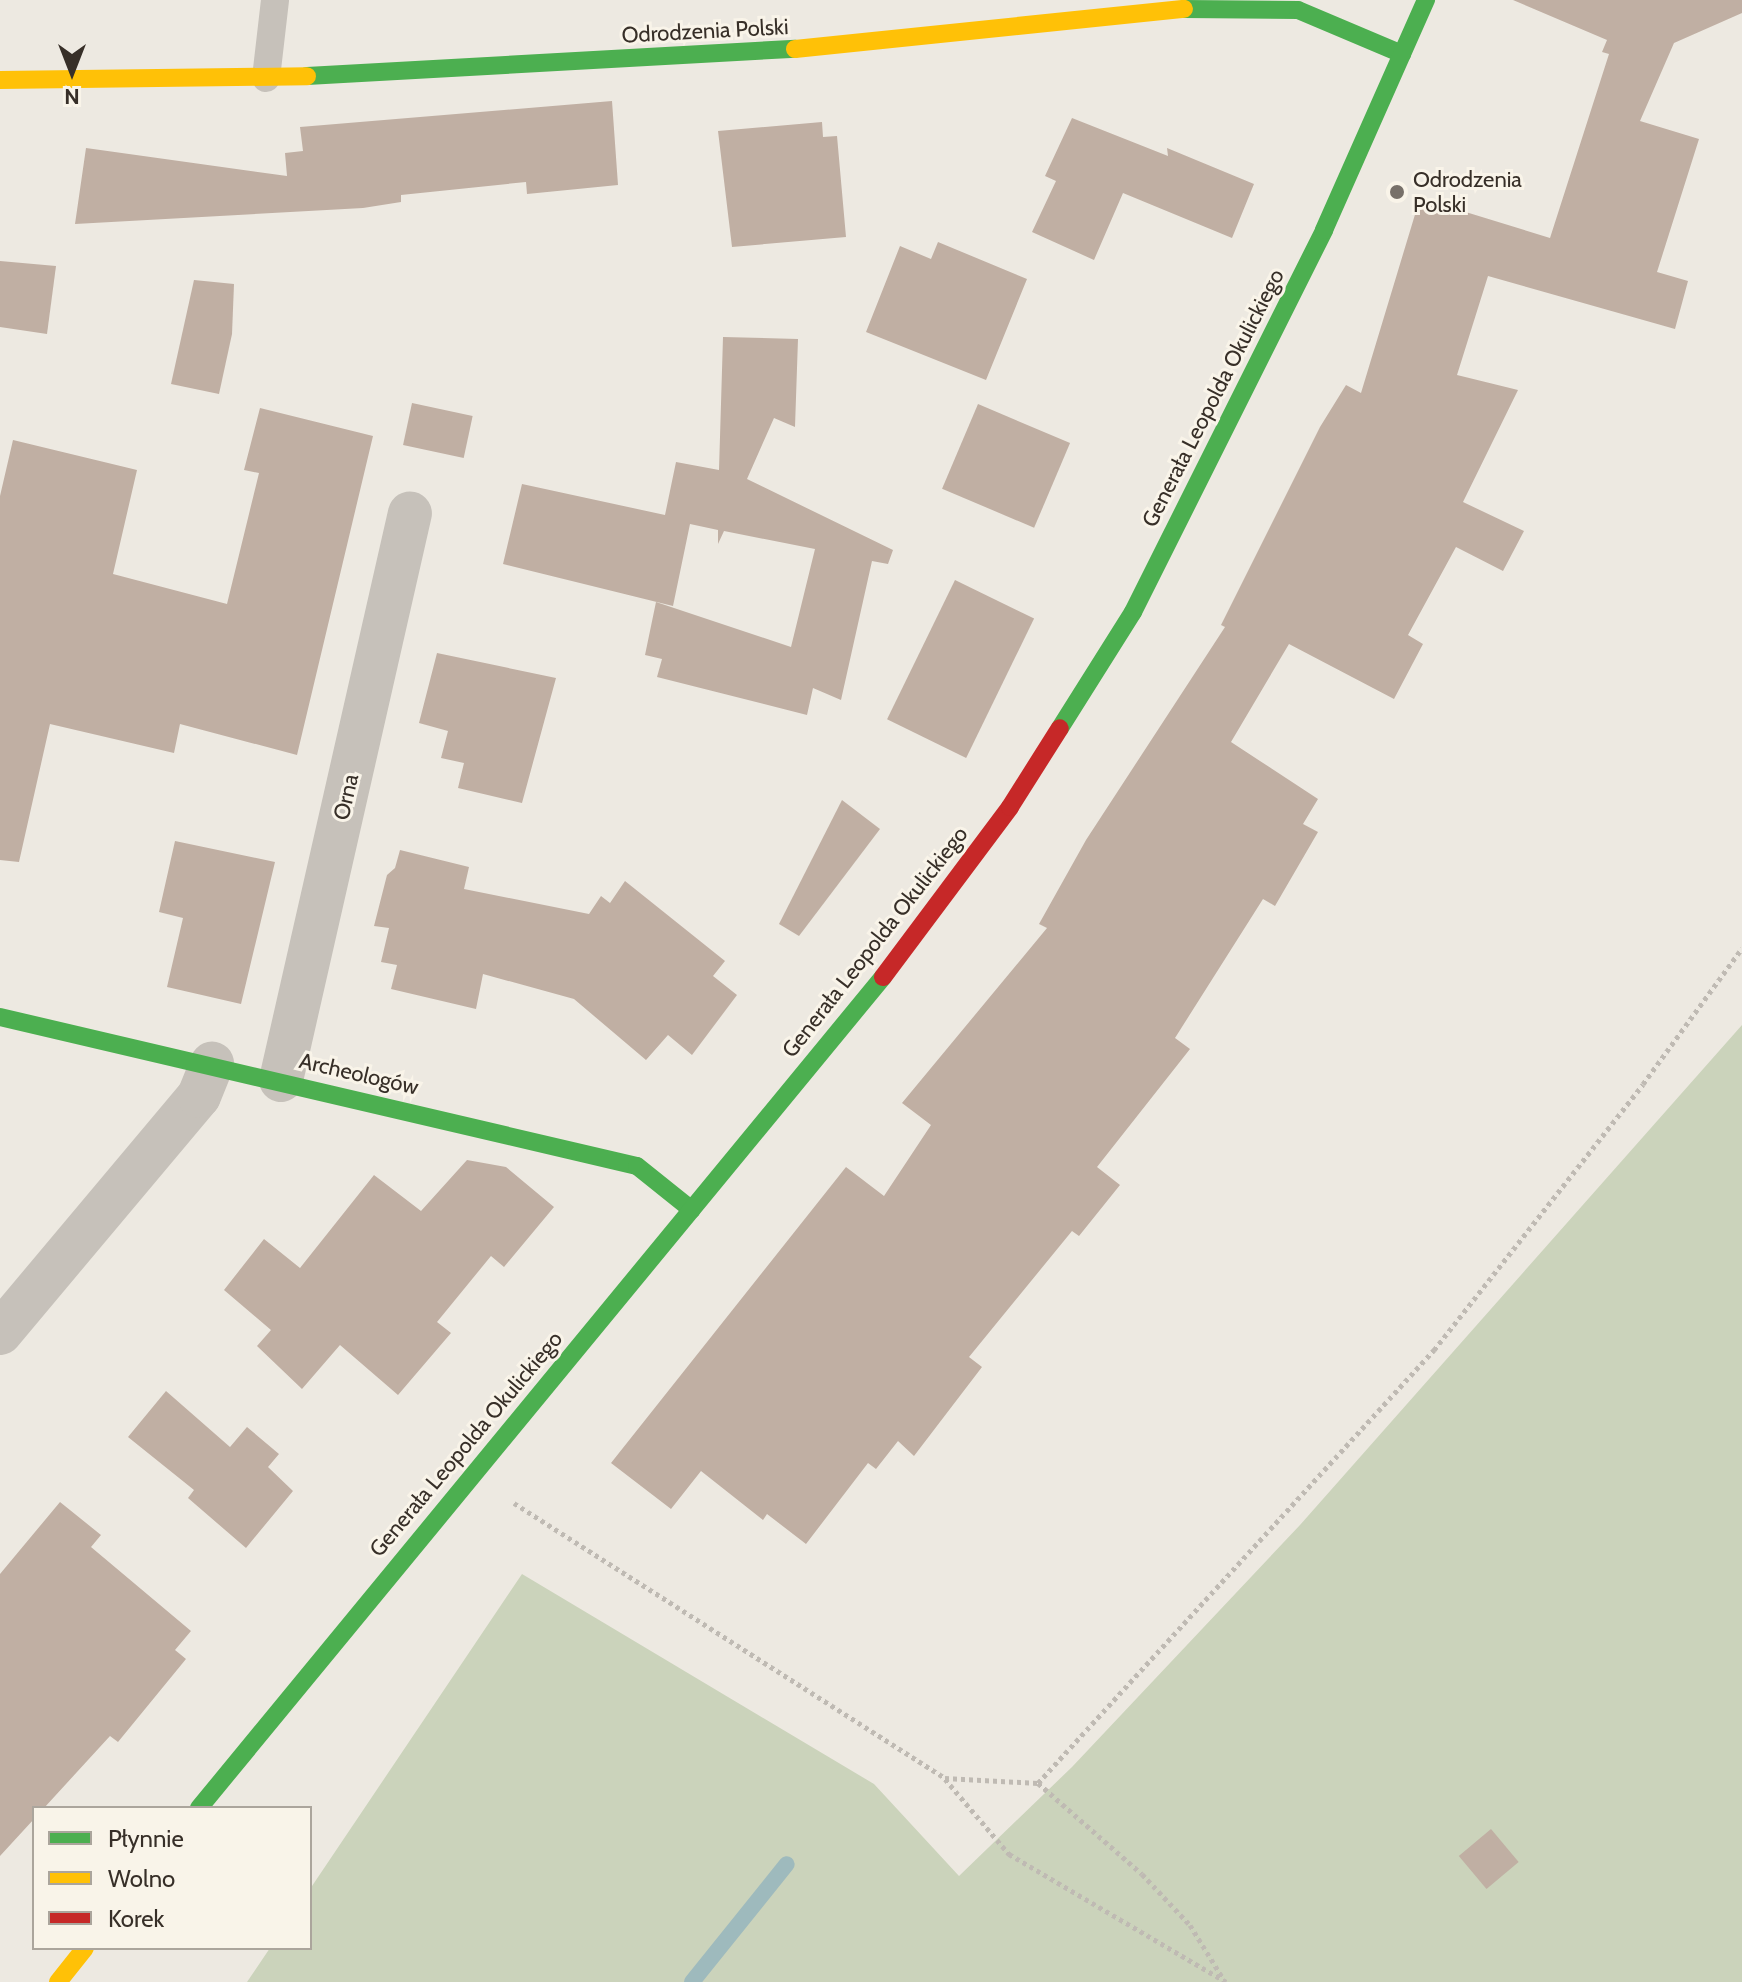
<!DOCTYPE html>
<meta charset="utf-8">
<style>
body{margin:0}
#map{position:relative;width:1742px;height:1982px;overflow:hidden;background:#ede9e1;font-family:Cabin,sans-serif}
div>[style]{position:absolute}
.green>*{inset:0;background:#cbd3bb}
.stream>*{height:16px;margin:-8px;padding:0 8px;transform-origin:8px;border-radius:8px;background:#9ebabd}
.building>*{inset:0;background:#c0afa3;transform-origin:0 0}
.path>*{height:5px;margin-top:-2.5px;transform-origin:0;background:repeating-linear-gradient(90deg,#bfbab3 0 4px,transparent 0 8px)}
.lane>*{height:28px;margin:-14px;padding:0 14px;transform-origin:14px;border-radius:14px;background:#c6c1ba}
.street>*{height:44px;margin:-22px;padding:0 22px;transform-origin:22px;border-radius:22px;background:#c6c1ba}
.fast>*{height:18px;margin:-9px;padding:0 9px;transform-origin:9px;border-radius:9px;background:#4caf50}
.slow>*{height:18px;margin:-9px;padding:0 9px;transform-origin:9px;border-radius:9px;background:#ffc107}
.jam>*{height:18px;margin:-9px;padding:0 9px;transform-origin:9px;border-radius:9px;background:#c62828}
.dots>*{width:22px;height:22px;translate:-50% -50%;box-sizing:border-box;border:4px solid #f9f4e9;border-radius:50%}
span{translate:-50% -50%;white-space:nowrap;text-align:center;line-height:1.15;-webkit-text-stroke:6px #f9f4e9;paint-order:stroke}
.street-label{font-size:22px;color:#372f28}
.poi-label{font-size:22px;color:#372f28}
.left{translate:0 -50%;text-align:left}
.legend{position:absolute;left:32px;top:1806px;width:280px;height:144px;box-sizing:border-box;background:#f9f4e9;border:2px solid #aba59c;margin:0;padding:10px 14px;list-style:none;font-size:24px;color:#372f28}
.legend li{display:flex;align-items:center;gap:16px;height:40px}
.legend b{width:40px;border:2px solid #aba59c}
.north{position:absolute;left:32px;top:32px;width:80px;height:80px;-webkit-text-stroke:6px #f9f4e9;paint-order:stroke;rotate:180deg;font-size:22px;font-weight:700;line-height:32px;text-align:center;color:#372f28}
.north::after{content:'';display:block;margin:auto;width:28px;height:36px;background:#372f28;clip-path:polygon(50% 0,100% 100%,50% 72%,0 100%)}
</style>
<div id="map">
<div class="green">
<i style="clip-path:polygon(1742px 1025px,1742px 1982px,247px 1982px,270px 1948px,310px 1948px,310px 1889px,522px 1574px,874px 1784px,959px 1876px,1072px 1767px,1300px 1525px)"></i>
</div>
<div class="stream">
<i style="left:692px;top:1982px;width:151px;rotate:-51.2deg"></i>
</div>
<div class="building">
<i style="clip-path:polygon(1513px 0,1742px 0,1742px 13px,1674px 43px,1640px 121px,1699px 139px,1657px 272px,1688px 281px,1675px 329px,1488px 276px,1457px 375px,1518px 390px,1463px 502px,1524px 531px,1503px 571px,1456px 547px,1408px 635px,1423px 644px,1394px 699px,1289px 644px,1231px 742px,1318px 799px,1303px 824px,1318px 832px,1275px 906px,1263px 899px,1175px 1038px,1190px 1049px,1097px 1167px,1120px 1185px,1079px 1236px,1072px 1231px,969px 1357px,982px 1367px,914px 1456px,898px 1441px,876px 1469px,868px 1463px,806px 1544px,767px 1514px,763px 1520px,701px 1471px,671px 1509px,611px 1463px,846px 1167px,884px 1196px,931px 1125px,902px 1103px,1047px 928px,1039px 924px,1086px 840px,1225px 627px,1221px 625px,1320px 427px,1346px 385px,1361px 393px,1420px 198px,1550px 238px,1609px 54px,1602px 52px,1607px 40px)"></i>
<i style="clip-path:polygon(612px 101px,618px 185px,527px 194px,526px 182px,401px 195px,401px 202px,363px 208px,75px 224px,86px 148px,287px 176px,285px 153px,303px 151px,300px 127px)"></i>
<i style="clip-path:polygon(1072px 118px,1168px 156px,1167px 148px,1254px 184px,1232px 238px,1123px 193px,1094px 260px,1032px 232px,1056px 181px,1045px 176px)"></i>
<i style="clip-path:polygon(822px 122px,823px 137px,837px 136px,846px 237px,732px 247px,718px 131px)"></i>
<i style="clip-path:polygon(938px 242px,1027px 279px,986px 380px,866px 332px,900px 246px,931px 259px)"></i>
<i style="clip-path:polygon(0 261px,56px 266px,47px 334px,0 327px)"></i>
<i style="clip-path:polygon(194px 280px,234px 284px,232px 334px,219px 394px,171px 384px)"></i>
<i style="clip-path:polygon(723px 337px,798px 339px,795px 427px,774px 418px,747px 479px,893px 550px,888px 564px,872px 561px,841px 700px,813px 688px,807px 715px,657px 677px,662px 659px,645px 655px,656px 602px,791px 647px,815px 549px,724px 531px,718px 544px,718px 530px,690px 524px,673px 606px,503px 564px,522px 484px,665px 515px,676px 462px,719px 470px)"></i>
<i style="left:412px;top:403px;width:62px;height:43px;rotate:12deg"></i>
<i style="left:978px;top:404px;width:100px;height:92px;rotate:23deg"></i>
<i style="clip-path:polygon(260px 408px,373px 436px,297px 755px,180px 724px,174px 753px,50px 724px,19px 862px,0 860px,0 496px,13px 440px,137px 470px,113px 574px,227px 604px,259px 473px,244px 470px)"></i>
<i style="left:955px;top:580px;width:88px;height:155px;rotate:26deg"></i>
<i style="clip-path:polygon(437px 653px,556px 678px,522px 803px,458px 788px,464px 763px,441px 758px,448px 731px,419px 723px)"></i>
<i style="clip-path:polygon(842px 800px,880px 829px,799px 936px,779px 924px)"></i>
<i style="clip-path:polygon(175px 841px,275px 862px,241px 1004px,167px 987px,183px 918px,159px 912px)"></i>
<i style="clip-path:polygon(400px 850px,469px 867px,464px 889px,589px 914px,601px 896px,610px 903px,625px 881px,725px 961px,713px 976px,737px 995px,692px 1055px,668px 1035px,646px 1060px,574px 999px,483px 974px,476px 1009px,391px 989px,397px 965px,381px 962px,389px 928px,374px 926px,387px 875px,395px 868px)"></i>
<i style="clip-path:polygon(467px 1160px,506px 1167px,554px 1207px,504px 1267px,491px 1256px,437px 1322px,451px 1333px,398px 1395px,340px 1345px,302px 1389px,257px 1346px,271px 1330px,224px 1290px,264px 1239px,300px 1268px,374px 1175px,421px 1211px)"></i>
<i style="clip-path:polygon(166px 1391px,230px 1447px,247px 1427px,279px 1454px,268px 1467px,293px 1491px,246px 1548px,188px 1498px,194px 1490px,128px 1437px)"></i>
<i style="clip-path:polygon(60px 1502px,101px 1535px,91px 1547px,191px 1631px,175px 1650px,186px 1659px,118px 1742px,110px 1736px,44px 1808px,34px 1808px,34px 1819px,0 1856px,0 1574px)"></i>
<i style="left:1491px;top:1829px;width:43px;height:42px;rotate:50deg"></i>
</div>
<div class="path">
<i style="left:514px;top:1503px;width:511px;rotate:32.54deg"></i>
<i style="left:945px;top:1778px;width:93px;rotate:3.1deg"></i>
<i style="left:1038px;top:1783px;width:587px;rotate:-47.56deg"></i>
<i style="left:1434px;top:1350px;width:338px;rotate:-51.8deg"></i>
<i style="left:1643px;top:1084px;width:168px;rotate:-53.9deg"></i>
<i style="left:945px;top:1779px;width:99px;rotate:49.5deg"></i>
<i style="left:1009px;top:1854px;width:252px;rotate:30.5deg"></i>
<i style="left:1038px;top:1783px;width:138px;rotate:41.2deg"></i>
<i style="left:1142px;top:1874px;width:70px;rotate:46.7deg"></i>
<i style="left:1190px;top:1925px;width:65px;rotate:58.3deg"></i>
</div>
<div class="lane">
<i style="left:266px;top:78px;width:79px;rotate:-83.4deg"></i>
</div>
<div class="street">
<i style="left:281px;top:1080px;width:581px;rotate:-77.18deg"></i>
<i style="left:0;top:1333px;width:309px;rotate:-50deg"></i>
<i style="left:199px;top:1096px;width:35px;rotate:-68deg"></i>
</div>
<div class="fast">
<i style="left:1184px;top:9px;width:114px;rotate:0.5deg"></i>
<i style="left:1298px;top:10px;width:113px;rotate:22.9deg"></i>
<i style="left:307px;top:76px;width:489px;rotate:-3.2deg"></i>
<i style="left:1060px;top:728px;width:137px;rotate:-57.8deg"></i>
<i style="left:1133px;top:612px;width:427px;rotate:-63.4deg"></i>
<i style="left:1324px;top:230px;width:252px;rotate:-66.1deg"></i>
<i style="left:0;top:1017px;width:654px;rotate:13.17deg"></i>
<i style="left:637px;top:1166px;width:70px;rotate:38.7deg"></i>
<i style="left:199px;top:1808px;width:1076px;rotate:-50.54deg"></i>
</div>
<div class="slow">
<i style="left:795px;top:49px;width:391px;rotate:-5.9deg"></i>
<i style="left:0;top:80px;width:307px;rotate:-0.7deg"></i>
<i style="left:58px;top:1982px;width:43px;rotate:-51.5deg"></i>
</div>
<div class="jam">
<i style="left:883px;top:977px;width:212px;rotate:-53.2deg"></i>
<i style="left:1010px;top:807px;width:93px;rotate:-57.7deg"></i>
</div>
<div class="dots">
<i style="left:1397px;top:192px;background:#777069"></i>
</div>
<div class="street-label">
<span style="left:705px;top:31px;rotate:-3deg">Odrodzenia Polski</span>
<span style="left:1213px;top:398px;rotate:-63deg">Generała Leopolda Okulickiego</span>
<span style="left:346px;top:797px;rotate:-77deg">Orna</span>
<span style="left:875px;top:942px;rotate:-52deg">Generała Leopolda Okulickiego</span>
<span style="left:359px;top:1074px;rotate:13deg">Archeologów</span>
<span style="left:466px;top:1444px;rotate:-50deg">Generała Leopolda Okulickiego</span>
</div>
<div class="poi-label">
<span class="left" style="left:1413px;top:192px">Odrodzenia<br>Polski</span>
</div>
<ul class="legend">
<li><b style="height:10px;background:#4caf50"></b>Płynnie</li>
<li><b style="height:10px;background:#ffc107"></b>Wolno</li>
<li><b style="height:10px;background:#c62828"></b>Korek</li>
</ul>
<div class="north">N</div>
</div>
